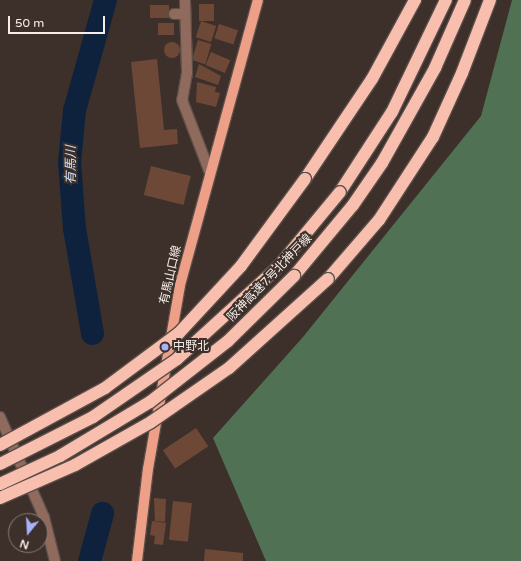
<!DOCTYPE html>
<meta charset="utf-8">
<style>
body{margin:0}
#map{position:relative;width:521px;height:561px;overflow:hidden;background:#3d302a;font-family:"Varela Round","Noto Sans JP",sans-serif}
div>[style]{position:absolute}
.forest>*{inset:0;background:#517154}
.river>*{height:23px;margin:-11.5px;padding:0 11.5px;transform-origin:11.5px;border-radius:11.5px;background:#0f223d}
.building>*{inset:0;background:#6d4836;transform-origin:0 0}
.round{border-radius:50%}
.roads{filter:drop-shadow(1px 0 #5a4e49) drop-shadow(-1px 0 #5a4e49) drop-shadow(0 1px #5a4e49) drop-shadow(0 -1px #5a4e49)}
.street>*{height:10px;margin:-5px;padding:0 5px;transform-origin:5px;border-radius:5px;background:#916a5e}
.primary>*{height:10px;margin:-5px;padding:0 5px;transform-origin:5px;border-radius:5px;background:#ed9f87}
.highway>*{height:12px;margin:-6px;padding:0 6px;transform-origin:6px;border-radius:6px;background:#f9bfae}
.bridges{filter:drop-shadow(1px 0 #5a4e49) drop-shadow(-1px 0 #5a4e49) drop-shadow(0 1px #5a4e49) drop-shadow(0 -1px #5a4e49)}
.highway-bridge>*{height:12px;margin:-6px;padding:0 6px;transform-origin:6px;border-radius:6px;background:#f9bfae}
.dots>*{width:11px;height:11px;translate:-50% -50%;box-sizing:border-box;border:2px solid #3d302a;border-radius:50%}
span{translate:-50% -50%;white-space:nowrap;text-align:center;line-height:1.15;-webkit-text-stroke:4px #3d302a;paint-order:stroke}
.street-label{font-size:12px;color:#f5ede9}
.poi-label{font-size:12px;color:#f5ede9}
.left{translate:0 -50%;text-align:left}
.water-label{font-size:13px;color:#d0dff6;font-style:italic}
.north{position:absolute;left:8px;top:513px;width:40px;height:40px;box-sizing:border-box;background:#3d302a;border:1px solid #877c76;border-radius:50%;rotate:198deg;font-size:11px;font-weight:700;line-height:16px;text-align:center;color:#f5ede9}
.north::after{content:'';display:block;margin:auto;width:14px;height:18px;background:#a9b0fc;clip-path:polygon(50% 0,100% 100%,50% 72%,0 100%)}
.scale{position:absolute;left:8px;top:16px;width:97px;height:18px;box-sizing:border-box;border:2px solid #f5ede9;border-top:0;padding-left:5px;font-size:12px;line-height:14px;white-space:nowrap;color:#f5ede9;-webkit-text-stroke:3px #3d302a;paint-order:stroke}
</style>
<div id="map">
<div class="forest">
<i style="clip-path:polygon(512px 0,521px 0,521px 561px,266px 561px,213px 438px,303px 337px,481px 116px)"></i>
</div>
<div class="river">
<i style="left:92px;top:333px;width:107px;rotate:-99.7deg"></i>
<i style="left:74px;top:228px;width:66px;rotate:-94.3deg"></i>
<i style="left:69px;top:162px;width:52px;rotate:-84.5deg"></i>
<i style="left:74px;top:110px;width:114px;rotate:-74.3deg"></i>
<i style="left:89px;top:561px;width:50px;rotate:-74.8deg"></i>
</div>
<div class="building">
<i style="left:199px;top:4px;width:15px;height:17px"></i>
<i style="left:150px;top:5px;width:19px;height:13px"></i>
<i style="left:201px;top:21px;width:16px;height:17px;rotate:18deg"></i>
<i style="left:158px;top:23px;width:16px;height:12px"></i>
<i style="left:219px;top:24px;width:20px;height:15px;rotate:18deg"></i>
<i style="left:198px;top:40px;width:14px;height:21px;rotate:17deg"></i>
<i class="round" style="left:164px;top:42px;width:16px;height:16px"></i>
<i style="left:211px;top:52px;width:21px;height:14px;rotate:23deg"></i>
<i style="clip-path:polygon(157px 59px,164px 130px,177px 129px,178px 144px,140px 148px,131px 62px)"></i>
<i style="clip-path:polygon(199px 64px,221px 76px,218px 85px,195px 77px)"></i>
<i style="clip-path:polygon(197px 82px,216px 87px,215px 92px,220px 93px,216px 107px,196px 102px)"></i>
<i style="left:151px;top:166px;width:41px;height:30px;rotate:14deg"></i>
<i style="left:196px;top:428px;width:22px;height:40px;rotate:56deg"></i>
<i style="clip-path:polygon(154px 498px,166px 499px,165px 522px,155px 521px)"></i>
<i style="left:173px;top:501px;width:19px;height:39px;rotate:6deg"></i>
<i style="clip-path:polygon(152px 521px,166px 523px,163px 545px,154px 544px,155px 536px,150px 535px)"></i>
<i style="clip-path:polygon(205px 549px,243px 553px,243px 561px,204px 561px)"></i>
</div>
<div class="roads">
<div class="street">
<i style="left:185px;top:0;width:73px;rotate:88.4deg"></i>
<i style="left:187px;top:73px;width:27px;rotate:100deg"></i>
<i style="left:182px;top:100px;width:78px;rotate:69deg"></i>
<i style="left:174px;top:14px;width:11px"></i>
<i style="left:0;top:417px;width:109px;rotate:66.3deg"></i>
<i style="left:44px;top:517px;width:45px;rotate:76deg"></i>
</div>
<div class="primary">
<i style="left:137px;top:561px;width:93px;rotate:-83.2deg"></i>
<i style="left:148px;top:469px;width:187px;rotate:-80.1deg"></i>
<i style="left:180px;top:285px;width:295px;rotate:-74.7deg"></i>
</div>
<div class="highway">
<i style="left:305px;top:179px;width:120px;rotate:-56.2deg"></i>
<i style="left:372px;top:79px;width:90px;rotate:-61.4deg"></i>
<i style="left:340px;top:192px;width:95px;rotate:-57deg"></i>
<i style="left:392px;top:112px;width:124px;rotate:-64.3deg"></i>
<i style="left:294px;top:276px;width:92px;rotate:-50.3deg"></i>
<i style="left:353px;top:205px;width:51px;rotate:-55.4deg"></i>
<i style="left:382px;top:163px;width:109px;rotate:-60.8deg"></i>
<i style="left:435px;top:68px;width:74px;rotate:-66.2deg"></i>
<i style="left:328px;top:279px;width:78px;rotate:-49.2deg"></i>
<i style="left:379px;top:220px;width:99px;rotate:-57deg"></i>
<i style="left:433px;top:137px;width:70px;rotate:-65.6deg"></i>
<i style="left:462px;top:73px;width:78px;rotate:-69deg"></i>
</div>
</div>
<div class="bridges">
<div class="highway-bridge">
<i style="left:0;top:445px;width:119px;rotate:-28.5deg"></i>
<i style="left:105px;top:388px;width:92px;rotate:-36.6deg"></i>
<i style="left:179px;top:333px;width:91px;rotate:-47.2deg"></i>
<i style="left:241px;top:266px;width:108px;rotate:-53.7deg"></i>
<i style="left:0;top:464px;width:104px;rotate:-26.8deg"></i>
<i style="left:93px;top:417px;width:102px;rotate:-34.6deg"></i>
<i style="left:177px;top:359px;width:137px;rotate:-42.3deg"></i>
<i style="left:278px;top:267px;width:97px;rotate:-50.4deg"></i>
<i style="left:0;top:484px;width:66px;rotate:-25deg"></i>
<i style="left:60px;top:456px;width:105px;rotate:-31deg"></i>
<i style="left:150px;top:402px;width:99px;rotate:-38deg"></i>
<i style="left:228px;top:341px;width:93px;rotate:-44.6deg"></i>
<i style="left:0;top:498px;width:82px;rotate:-23.7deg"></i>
<i style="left:75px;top:465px;width:87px;rotate:-29.5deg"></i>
<i style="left:151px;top:422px;width:95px;rotate:-34.7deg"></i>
<i style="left:229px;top:368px;width:133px;rotate:-42deg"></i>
</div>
</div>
<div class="dots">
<i style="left:165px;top:347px;background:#a9b0fc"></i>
</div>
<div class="street-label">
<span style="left:171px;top:275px;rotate:-77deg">有馬山口線</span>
<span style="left:270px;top:278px;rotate:-46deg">阪神高速7号北神戸線</span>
</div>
<div class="poi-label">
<span class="left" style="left:173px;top:347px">中野北</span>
</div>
<div class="water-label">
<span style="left:71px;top:165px;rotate:-90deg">有馬川</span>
</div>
<div class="north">N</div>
<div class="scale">50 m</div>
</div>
